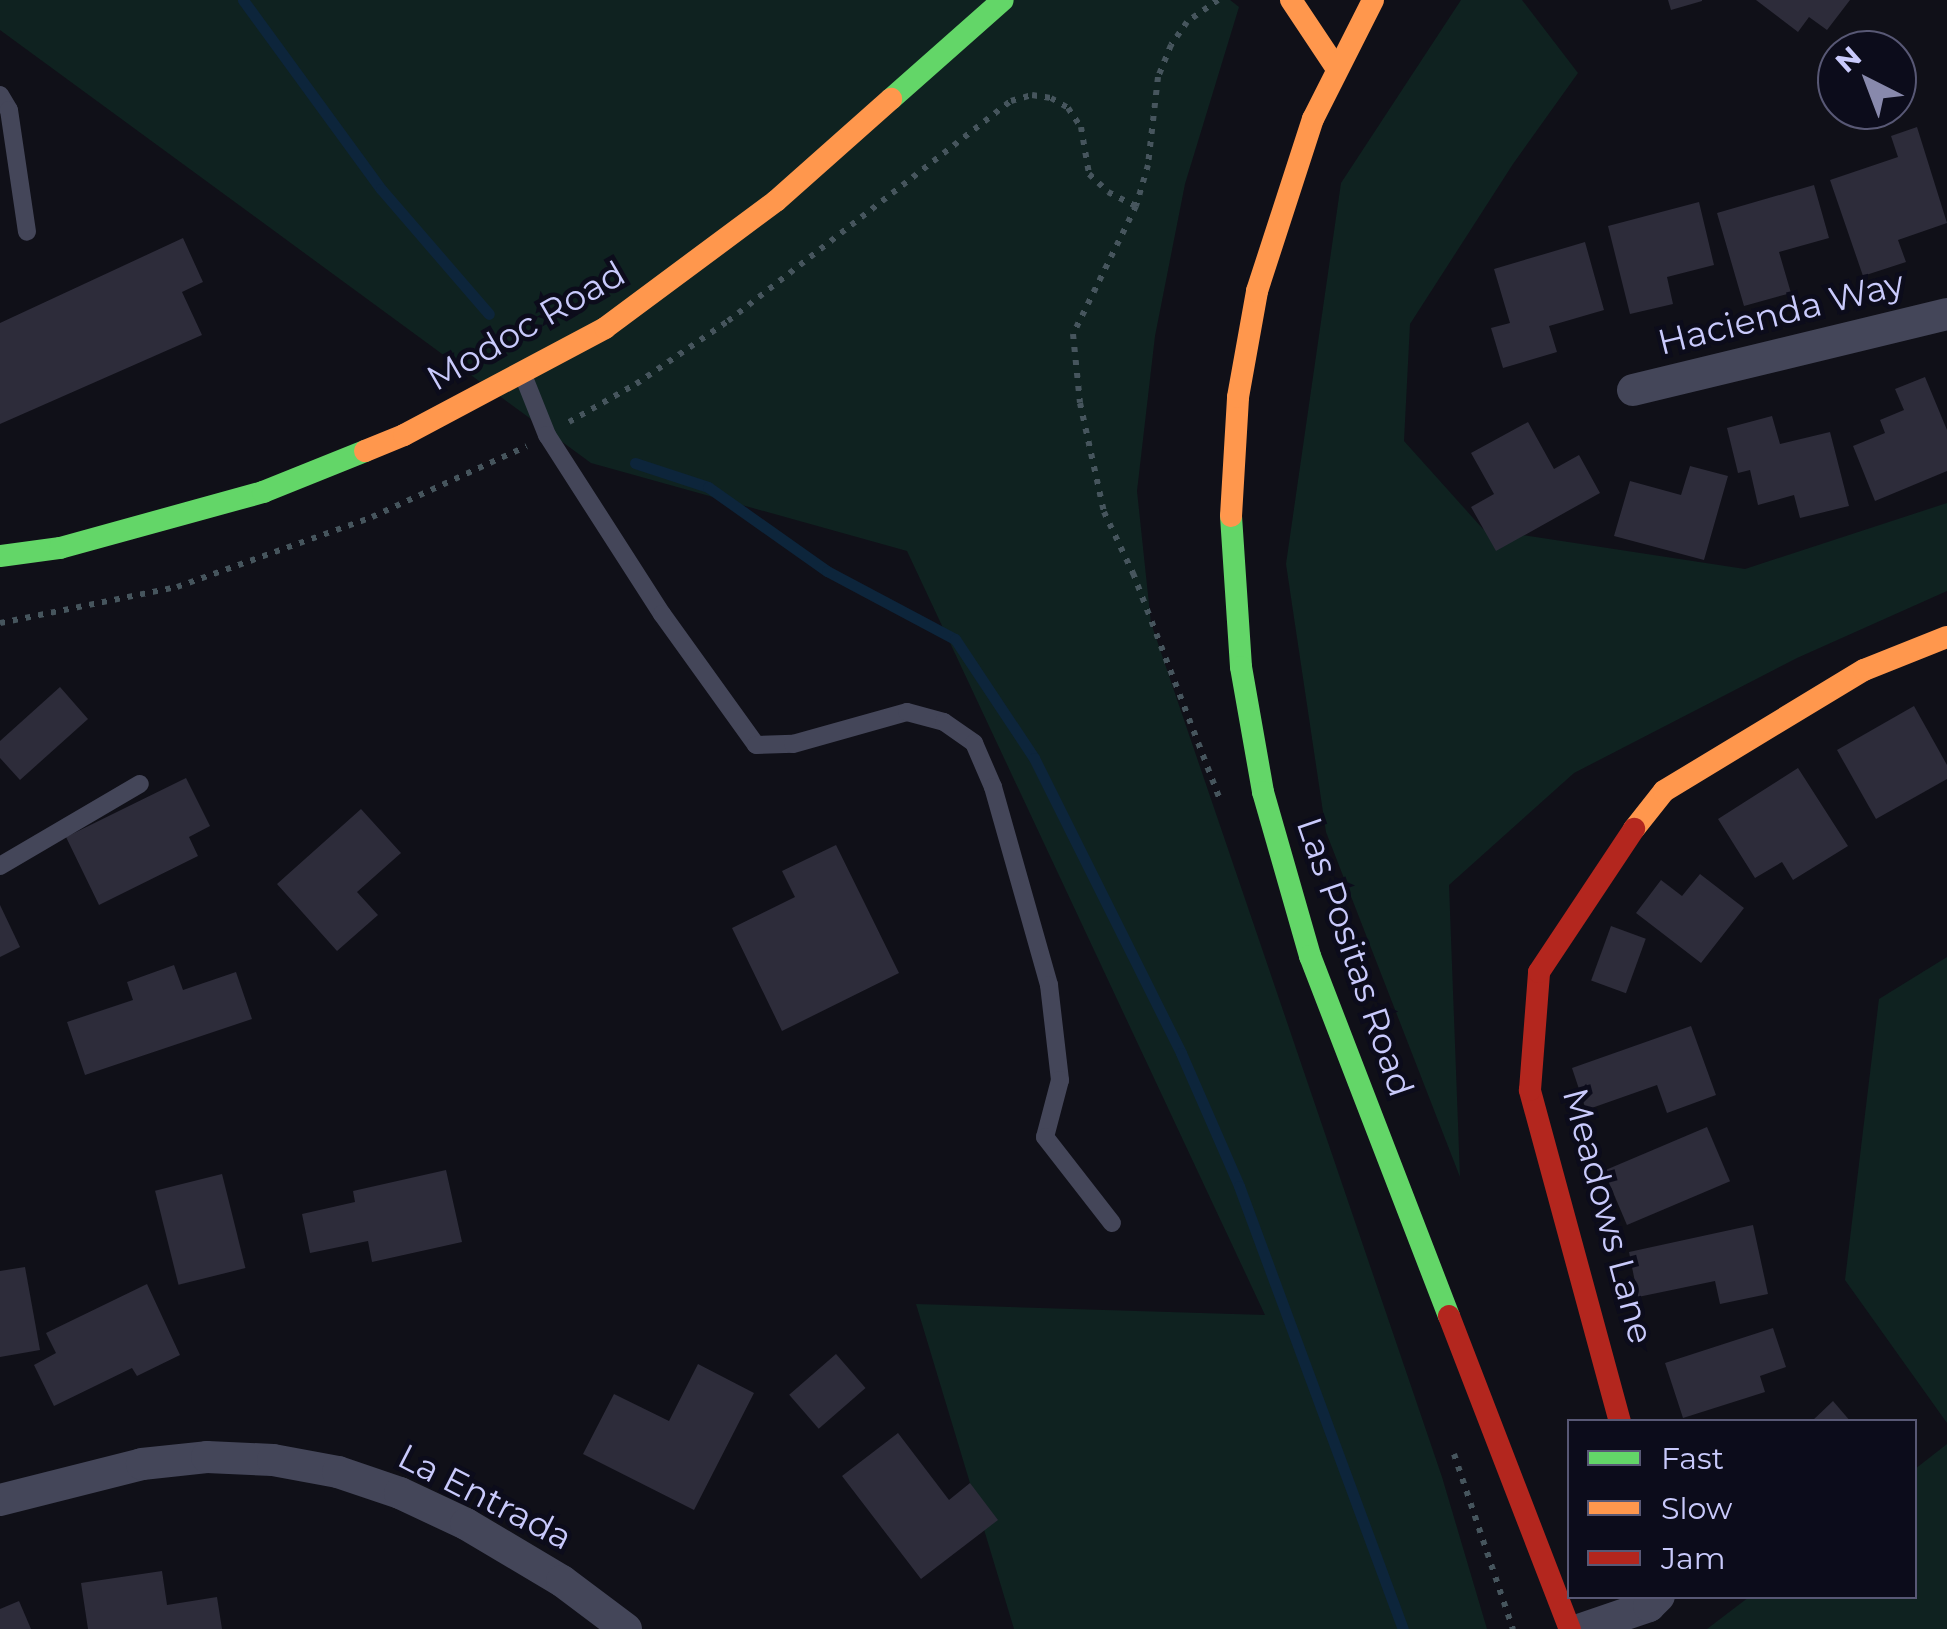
<!DOCTYPE html>
<style>
body{margin:0}
#map{position:relative;width:1947px;height:1629px;overflow:hidden;background:#101018;font-family:Montserrat,sans-serif}
div>[style]{position:absolute}
.green>*{inset:0;background:#0f2220}
.stream>*{height:11px;margin:-5.5px;padding:0 5.5px;transform-origin:5.5px;border-radius:5.5px;background:#0d253b}
.building>*{inset:0;background:#2d2c3a;transform-origin:0 0}
.path>*{height:6px;margin-top:-3px;transform-origin:0;background:repeating-linear-gradient(90deg,#46555d 0 5px,transparent 0 13px)}
.lane>*{height:18px;margin:-9px;padding:0 9px;transform-origin:9px;border-radius:9px;background:#444659}
.street>*{height:32px;margin:-16px;padding:0 16px;transform-origin:16px;border-radius:16px;background:#444659}
.fast>*{height:22px;margin:-11px;padding:0 11px;transform-origin:11px;border-radius:11px;background:#63d668}
.slow>*{height:22px;margin:-11px;padding:0 11px;transform-origin:11px;border-radius:11px;background:#ff974d}
.jam>*{height:22px;margin:-11px;padding:0 11px;transform-origin:11px;border-radius:11px;background:#b3261e}
span{translate:-50% -50%;white-space:nowrap;text-align:center;line-height:1.15;-webkit-text-stroke:9px #0c0c1b;paint-order:stroke}
.street-label{font-size:35px;color:#c9cafc}
.legend{position:absolute;left:1567px;top:1419px;width:350px;height:180px;box-sizing:border-box;background:#0c0c1b;border:2px solid #585875;margin:0;padding:12px 18px;list-style:none;font-size:30px;color:#c9cafc}
.legend li{display:flex;align-items:center;gap:20px;height:50px}
.legend b{width:50px;border:2px solid #585875}
.north{position:absolute;left:1817px;top:30px;width:100px;height:100px;box-sizing:border-box;background:#0c0c1b;border:2px solid #585875;border-radius:50%;rotate:318deg;font-size:28px;font-weight:700;line-height:40px;text-align:center;color:#c9cafc}
.north::after{content:'';display:block;margin:auto;width:35px;height:45px;background:#8889ac;clip-path:polygon(50% 0,100% 100%,50% 72%,0 100%)}
</style>
<div id="map">
<div class="green">
<i style="clip-path:polygon(0 0,1230px 0,1239px 7px,1185px 184px,1155px 336px,1137px 491px,1151px 623px,1442px 1477px,1487px 1629px,1014px 1629px,916px 1304px,1265px 1315px,907px 551px,591px 463px,0 30px)"></i>
<i style="clip-path:polygon(1461px 0,1522px 0,1578px 73px,1513px 164px,1410px 324px,1404px 441px,1483px 529px,1745px 569px,1947px 503px,1947px 591px,1797px 658px,1574px 773px,1449px 885px,1460px 1177px,1326px 832px,1286px 564px,1341px 183px)"></i>
<i style="clip-path:polygon(1947px 957px,1947px 1423px,1845px 1280px,1879px 999px)"></i>
<i style="clip-path:polygon(1947px 1444px,1947px 1629px,1707px 1629px,1749px 1597px,1914px 1596px,1915px 1469px)"></i>
</div>
<div class="stream">
<i style="left:243px;top:0;width:234px;rotate:53.9deg"></i>
<i style="left:381px;top:189px;width:165px;rotate:49.2deg"></i>
<i style="left:635px;top:463px;width:77px;rotate:18.2deg"></i>
<i style="left:708px;top:487px;width:146px;rotate:35.2deg"></i>
<i style="left:827px;top:571px;width:145px;rotate:28deg"></i>
<i style="left:955px;top:639px;width:143px;rotate:56.4deg"></i>
<i style="left:1034px;top:758px;width:330px;rotate:63.5deg"></i>
<i style="left:1181px;top:1053px;width:145px;rotate:66.4deg"></i>
<i style="left:1239px;top:1186px;width:472px;rotate:69.7deg"></i>
</div>
<div class="building">
<i style="clip-path:polygon(1668px 0,1702px 0,1702px 1px,1671px 10px)"></i>
<i style="clip-path:polygon(1756px 0,1850px 0,1827px 30px,1809px 17px,1798px 32px)"></i>
<i style="clip-path:polygon(1917px 127px,1947px 223px,1898px 240px,1906px 262px,1863px 276px,1830px 180px,1898px 157px,1891px 136px)"></i>
<i style="clip-path:polygon(1814px 185px,1829px 238px,1779px 252px,1791px 293px,1744px 306px,1717px 213px)"></i>
<i style="clip-path:polygon(1699px 202px,1714px 265px,1667px 277px,1673px 304px,1630px 314px,1608px 226px)"></i>
<i style="clip-path:polygon(183px 238px,203px 282px,182px 292px,202px 335px,0 424px,0 323px)"></i>
<i style="clip-path:polygon(1585px 242px,1604px 310px,1549px 326px,1557px 352px,1503px 368px,1491px 328px,1510px 323px,1494px 269px)"></i>
<i style="clip-path:polygon(1925px 377px,1947px 430px,1947px 471px,1875px 501px,1853px 446px,1885px 433px,1880px 420px,1904px 410px,1895px 389px)"></i>
<i style="clip-path:polygon(1772px 416px,1780px 444px,1830px 432px,1849px 506px,1800px 518px,1794px 495px,1758px 505px,1750px 470px,1738px 473px,1727px 428px)"></i>
<i style="clip-path:polygon(1528px 422px,1554px 469px,1579px 455px,1600px 493px,1496px 551px,1471px 507px,1494px 494px,1471px 453px)"></i>
<i style="clip-path:polygon(1690px 466px,1728px 476px,1704px 560px,1614px 536px,1630px 481px,1681px 495px)"></i>
<i style="clip-path:polygon(60px 687px,88px 719px,20px 780px,0 758px,0 741px)"></i>
<i style="clip-path:polygon(1914px 706px,1947px 765px,1947px 779px,1876px 819px,1837px 750px)"></i>
<i style="clip-path:polygon(1798px 768px,1848px 846px,1793px 880px,1782px 862px,1755px 878px,1718px 819px)"></i>
<i style="clip-path:polygon(186px 778px,210px 826px,189px 837px,198px 856px,99px 905px,66px 837px)"></i>
<i style="clip-path:polygon(361px 809px,401px 853px,357px 892px,378px 915px,337px 951px,277px 884px)"></i>
<i style="clip-path:polygon(836px 845px,899px 973px,782px 1031px,732px 928px,795px 897px,782px 871px)"></i>
<i style="clip-path:polygon(1700px 874px,1744px 908px,1701px 963px,1636px 913px,1661px 880px,1682px 896px)"></i>
<i style="clip-path:polygon(0 905px,20px 947px,0 957px)"></i>
<i style="left:1611px;top:926px;width:37px;height:58px;rotate:20deg"></i>
<i style="clip-path:polygon(174px 965px,183px 990px,236px 972px,252px 1019px,85px 1075px,67px 1022px,133px 1000px,127px 982px)"></i>
<i style="clip-path:polygon(1691px 1026px,1716px 1095px,1667px 1113px,1657px 1085px,1586px 1110px,1572px 1068px)"></i>
<i style="left:1707px;top:1127px;width:59px;height:112px;rotate:67deg"></i>
<i style="clip-path:polygon(446px 1170px,462px 1242px,372px 1262px,368px 1241px,310px 1253px,302px 1214px,355px 1202px,353px 1191px)"></i>
<i style="left:222px;top:1174px;width:97px;height:69px;rotate:76deg"></i>
<i style="clip-path:polygon(1753px 1225px,1768px 1294px,1720px 1304px,1715px 1281px,1638px 1297px,1629px 1252px)"></i>
<i style="clip-path:polygon(25px 1267px,40px 1350px,0 1357px,0 1271px)"></i>
<i style="clip-path:polygon(147px 1284px,180px 1355px,137px 1376px,132px 1368px,54px 1406px,34px 1365px,56px 1353px,46px 1333px)"></i>
<i style="clip-path:polygon(1773px 1328px,1786px 1367px,1760px 1376px,1765px 1392px,1683px 1418px,1665px 1363px)"></i>
<i style="left:836px;top:1354px;width:45px;height:62px;rotate:49deg"></i>
<i style="clip-path:polygon(698px 1364px,754px 1393px,694px 1510px,583px 1454px,614px 1394px,669px 1421px)"></i>
<i style="clip-path:polygon(1833px 1401px,1851px 1422px,1811px 1422px)"></i>
<i style="clip-path:polygon(898px 1433px,949px 1500px,970px 1483px,998px 1520px,921px 1579px,842px 1476px)"></i>
<i style="clip-path:polygon(162px 1571px,167px 1605px,217px 1597px,222px 1629px,88px 1629px,81px 1583px)"></i>
<i style="clip-path:polygon(19px 1601px,31px 1629px,0 1629px,0 1609px)"></i>
</div>
<div class="path">
<i style="left:1218px;top:0;width:38px;rotate:145deg"></i>
<i style="left:1187px;top:22px;width:28px;rotate:125deg"></i>
<i style="left:1171px;top:45px;width:35px;rotate:112deg"></i>
<i style="left:1158px;top:77px;width:89px;rotate:96.5deg"></i>
<i style="left:1148px;top:165px;width:43px;rotate:106.3deg"></i>
<i style="left:1136px;top:206px;width:143px;rotate:116.2deg"></i>
<i style="left:1073px;top:334px;width:69px;rotate:84.2deg"></i>
<i style="left:1080px;top:403px;width:112px;rotate:77.6deg"></i>
<i style="left:1104px;top:512px;width:68px;rotate:64.6deg"></i>
<i style="left:1133px;top:573px;width:240px;rotate:69deg"></i>
<i style="left:569px;top:422px;width:77px;rotate:-29.6deg"></i>
<i style="left:636px;top:384px;width:112px;rotate:-34.4deg"></i>
<i style="left:728px;top:321px;width:358px;rotate:-37.9deg"></i>
<i style="left:1011px;top:101px;width:22px;rotate:-16deg"></i>
<i style="left:1032px;top:95px;width:19px;rotate:9deg"></i>
<i style="left:1051px;top:98px;width:20px;rotate:30deg"></i>
<i style="left:1068px;top:108px;width:23px;rotate:56deg"></i>
<i style="left:1081px;top:127px;width:48px;rotate:80.3deg"></i>
<i style="left:1089px;top:174px;width:26px;rotate:43deg"></i>
<i style="left:1108px;top:192px;width:31px;rotate:27deg"></i>
<i style="left:0;top:623px;width:181px;rotate:-11.5deg"></i>
<i style="left:177px;top:587px;width:207px;rotate:-19.7deg"></i>
<i style="left:372px;top:517px;width:170px;rotate:-24.6deg"></i>
<i style="left:1454px;top:1454px;width:185px;rotate:71.4deg"></i>
</div>
<div class="lane">
<i style="left:0;top:95px;width:17px;rotate:59deg"></i>
<i style="left:9px;top:110px;width:123px;rotate:81.6deg"></i>
<i style="left:523px;top:375px;width:65px;rotate:68.2deg"></i>
<i style="left:547px;top:435px;width:213px;rotate:57.3deg"></i>
<i style="left:662px;top:614px;width:161px;rotate:54.3deg"></i>
<i style="left:756px;top:745px;width:37px;rotate:-2deg"></i>
<i style="left:793px;top:744px;width:118px;rotate:-15.7deg"></i>
<i style="left:907px;top:712px;width:38px;rotate:15deg"></i>
<i style="left:944px;top:722px;width:37px;rotate:35deg"></i>
<i style="left:974px;top:743px;width:48px;rotate:66.6deg"></i>
<i style="left:993px;top:787px;width:206px;rotate:74.2deg"></i>
<i style="left:1049px;top:985px;width:96px;rotate:83.4deg"></i>
<i style="left:1060px;top:1080px;width:59px;rotate:104.7deg"></i>
<i style="left:1045px;top:1137px;width:109px;rotate:52.1deg"></i>
<i style="left:0;top:866px;width:162px;rotate:-30.4deg"></i>
</div>
<div class="street">
<i style="left:1633px;top:390px;width:323px;rotate:-13.6deg"></i>
<i style="left:0;top:1500px;width:146px;rotate:-14.2deg"></i>
<i style="left:142px;top:1464px;width:65px;rotate:-6.1deg"></i>
<i style="left:207px;top:1457px;width:66px;rotate:2.6deg"></i>
<i style="left:273px;top:1460px;width:66px;rotate:10.5deg"></i>
<i style="left:338px;top:1472px;width:65px;rotate:18.7deg"></i>
<i style="left:400px;top:1493px;width:73px;rotate:25.2deg"></i>
<i style="left:466px;top:1524px;width:112px;rotate:30.7deg"></i>
<i style="left:562px;top:1581px;width:80px;rotate:36.9deg"></i>
<i style="left:1582px;top:1629px;width:71px;rotate:-18.9deg"></i>
<i style="left:1649px;top:1606px;width:14px;rotate:-45deg"></i>
</div>
<div class="fast">
<i style="left:891px;top:99px;width:149px;rotate:-41.5deg"></i>
<i style="left:1231px;top:516px;width:151px;rotate:86.2deg"></i>
<i style="left:1241px;top:667px;width:127px;rotate:80deg"></i>
<i style="left:1263px;top:792px;width:171px;rotate:74deg"></i>
<i style="left:1310px;top:956px;width:386px;rotate:68.9deg"></i>
<i style="left:0;top:556px;width:61px;rotate:-7.6deg"></i>
<i style="left:60px;top:548px;width:211px;rotate:-15.4deg"></i>
<i style="left:263px;top:492px;width:110px;rotate:-21.9deg"></i>
</div>
<div class="slow">
<i style="left:1291px;top:0;width:83px;rotate:56.3deg"></i>
<i style="left:365px;top:451px;width:42px;rotate:-22.3deg"></i>
<i style="left:404px;top:435px;width:228px;rotate:-28deg"></i>
<i style="left:605px;top:328px;width:213px;rotate:-36.6deg"></i>
<i style="left:776px;top:201px;width:154px;rotate:-41.6deg"></i>
<i style="left:1231px;top:516px;width:119px;rotate:-86.6deg"></i>
<i style="left:1238px;top:397px;width:108px;rotate:-79.8deg"></i>
<i style="left:1257px;top:291px;width:181px;rotate:-72deg"></i>
<i style="left:1313px;top:119px;width:133px;rotate:-63.2deg"></i>
<i style="left:1634px;top:829px;width:48px;rotate:-51.7deg"></i>
<i style="left:1664px;top:791px;width:234px;rotate:-31.2deg"></i>
<i style="left:1864px;top:670px;width:89px;rotate:-21.7deg"></i>
</div>
<div class="jam">
<i style="left:1449px;top:1316px;width:336px;rotate:68.9deg"></i>
<i style="left:1620px;top:1422px;width:344px;rotate:-105.2deg"></i>
<i style="left:1530px;top:1090px;width:118px;rotate:-85.6deg"></i>
<i style="left:1539px;top:972px;width:172px;rotate:-56.4deg"></i>
</div>
<div class="street-label">
<span style="left:1781px;top:313px;rotate:-14deg">Hacienda Way</span>
<span style="left:526px;top:326px;rotate:-30deg">Modoc Road</span>
<span style="left:1355px;top:957px;rotate:71deg">Las Positas Road</span>
<span style="left:1608px;top:1216px;rotate:75deg">Meadows Lane</span>
<span style="left:485px;top:1497px;rotate:27deg">La Entrada</span>
</div>
<ul class="legend">
<li><b style="height:12px;background:#63d668"></b>Fast</li>
<li><b style="height:12px;background:#ff974d"></b>Slow</li>
<li><b style="height:12px;background:#b3261e"></b>Jam</li>
</ul>
<div class="north">N</div>
</div>
